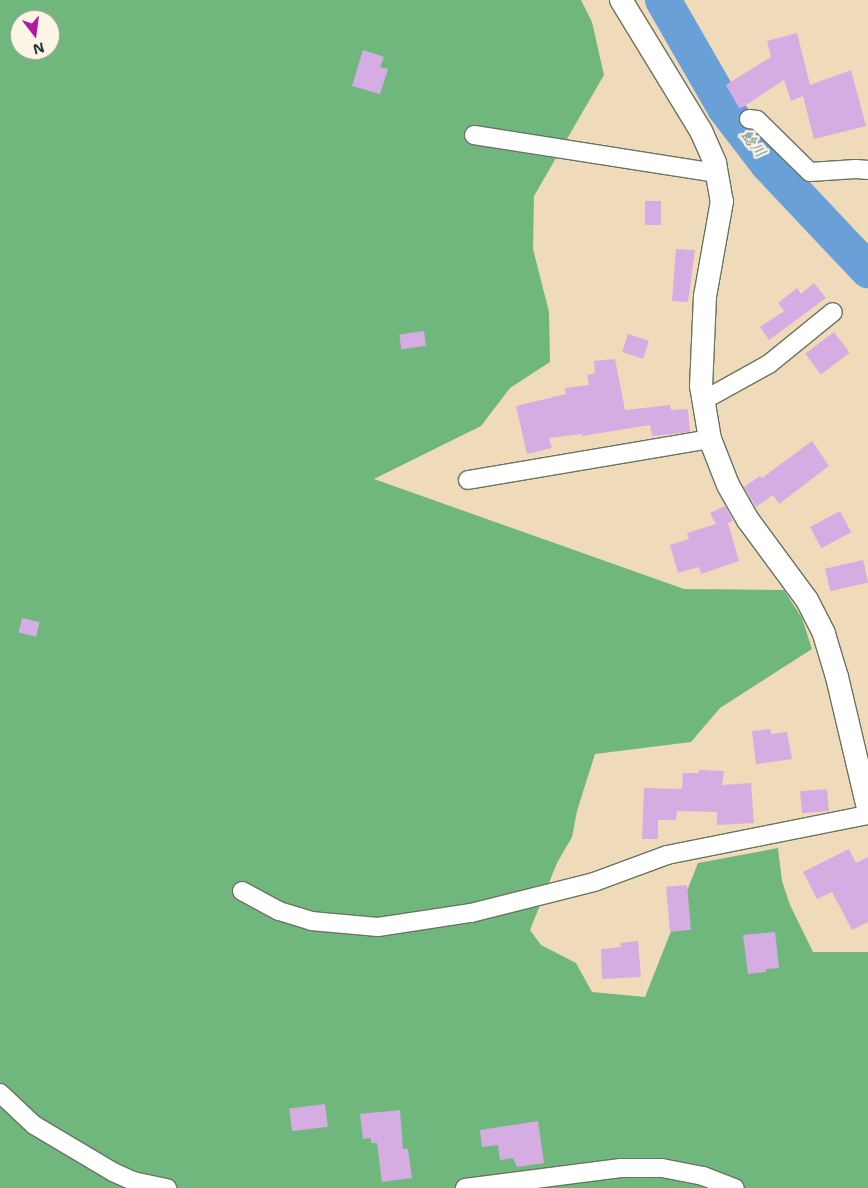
<!DOCTYPE html>
<meta charset="utf-8">
<style>
body{margin:0}
#map{position:relative;width:868px;height:1188px;overflow:hidden;background:#efdbba;font-family:"Shantell Sans","Klee One",sans-serif}
div>[style]{position:absolute}
.forest>*{inset:0;background:#70b77d}
.river>*{height:36px;margin:-18px;padding:0 18px;transform-origin:18px;border-radius:18px;background:#68a0d7}
.building>*{inset:0;background:#d5ade3;transform-origin:0 0}
.roads{filter:drop-shadow(1px 0 #687463) drop-shadow(-1px 0 #687463) drop-shadow(0 1px #687463) drop-shadow(0 -1px #687463)}
.minor>*{height:18px;margin:-9px;padding:0 9px;transform-origin:9px;border-radius:9px;background:#fff}
.tertiary>*{height:22px;margin:-11px;padding:0 11px;transform-origin:11px;border-radius:11px;background:#fff}
span{translate:-50% -50%;white-space:nowrap;text-align:center;line-height:1.15;-webkit-text-stroke:5px #fcf5e5;paint-order:stroke}
.water-label{font-size:15px;color:#355b65;font-style:italic}
.north{position:absolute;left:10px;top:10px;width:50px;height:50px;box-sizing:border-box;background:#fcf5e5;border:1px solid #a4ab9e;border-radius:50%;rotate:165deg;font-size:14px;font-weight:700;line-height:20px;text-align:center;color:#1f3d34}
.north::after{content:'';display:block;margin:auto;width:18px;height:22px;background:#b5179e;clip-path:polygon(50% 0,100% 100%,50% 72%,0 100%)}
</style>
<div id="map">
<div class="forest">
<i style="clip-path:polygon(evenodd,0 0,581px 0,592px 22px,604px 75px,534px 196px,533px 249px,549px 312px,550px 362px,510px 388px,481px 426px,374px 479px,684px 589px,784px 590px,802px 618px,812px 649px,720px 708px,691px 742px,595px 754px,577px 811px,572px 837px,557px 863px,530px 930px,541px 945px,576px 963px,592px 992px,645px 997px,698px 863px,778px 848px,782px 881px,790px 905px,813px 952px,868px 952px,868px 1188px,0 1188px,0 0,20px 20px,50px 20px,50px 50px,20px 50px,20px 20px)"></i>
</div>
<div class="river">
<i style="left:663px;top:0;width:125px;rotate:60.1deg"></i>
<i style="left:725px;top:108px;width:71px;rotate:52.5deg"></i>
<i style="left:768px;top:164px;width:146px;rotate:46.7deg"></i>
</div>
<div class="building">
<i style="clip-path:polygon(797px 33px,810px 85px,851px 70px,866px 126px,814px 139px,803px 96px,791px 101px,784px 80px,743px 107px,739px 108px,726px 85px,771px 57px,767px 41px)"></i>
<i style="clip-path:polygon(363px 50px,384px 57px,380px 67px,388px 69px,380px 94px,352px 86px)"></i>
<i style="left:645px;top:201px;width:16px;height:24px"></i>
<i style="clip-path:polygon(676px 249px,695px 250px,688px 302px,672px 301px)"></i>
<i style="clip-path:polygon(814px 283px,826px 298px,769px 340px,760px 327px,784px 311px,778px 303px,797px 288px,801px 294px)"></i>
<i style="left:424px;top:331px;width:15px;height:25px;rotate:82deg"></i>
<i style="left:834px;top:332px;width:26px;height:36px;rotate:53deg"></i>
<i style="left:628px;top:334px;width:22px;height:19px;rotate:18deg"></i>
<i style="clip-path:polygon(615px 359px,625px 410px,670px 405px,671px 410px,688px 409px,690px 432px,652px 436px,650px 425px,582px 436px,582px 434px,549px 438px,552px 448px,527px 454px,516px 406px,566px 394px,565px 388px,589px 385px,587px 375px,595px 373px,594px 361px)"></i>
<i style="clip-path:polygon(812px 441px,829px 466px,779px 504px,773px 495px,756px 507px,744px 487px,760px 476px,762px 478px)"></i>
<i style="clip-path:polygon(725px 506px,733px 521px,728px 523px,739px 561px,701px 574px,699px 567px,678px 573px,670px 545px,689px 539px,687px 533px,716px 524px,710px 513px)"></i>
<i style="left:840px;top:511px;width:24px;height:34px;rotate:62deg"></i>
<i style="left:863px;top:560px;width:23px;height:39px;rotate:77deg"></i>
<i style="left:22px;top:618px;width:18px;height:15px;rotate:13deg"></i>
<i style="clip-path:polygon(770px 729px,771px 734px,787px 732px,792px 759px,756px 764px,752px 731px)"></i>
<i style="clip-path:polygon(699px 770px,724px 771px,722px 785px,751px 783px,754px 823px,717px 825px,717px 812px,677px 811px,676px 820px,658px 820px,658px 839px,642px 839px,644px 788px,682px 789px,683px 773px,699px 773px)"></i>
<i style="left:827px;top:789px;width:22px;height:27px;rotate:85deg"></i>
<i style="clip-path:polygon(849px 849px,856px 863px,868px 857px,868px 922px,852px 930px,832px 892px,817px 899px,803px 872px)"></i>
<i style="left:687px;top:885px;width:45px;height:21px;rotate:85deg"></i>
<i style="clip-path:polygon(775px 932px,779px 968px,766px 969px,766px 972px,748px 974px,743px 935px)"></i>
<i style="clip-path:polygon(638px 941px,641px 977px,602px 979px,601px 949px,621px 947px,620px 943px)"></i>
<i style="left:325px;top:1104px;width:23px;height:36px;rotate:83deg"></i>
<i style="clip-path:polygon(400px 1110px,403px 1149px,408px 1149px,412px 1178px,382px 1182px,377px 1143px,371px 1143px,371px 1138px,363px 1139px,360px 1114px)"></i>
<i style="clip-path:polygon(538px 1121px,544px 1163px,517px 1167px,513px 1158px,500px 1160px,498px 1145px,482px 1147px,480px 1130px)"></i>
</div>
<div class="roads">
<div class="minor">
<i style="left:749px;top:119px;width:8px;rotate:7deg"></i>
<i style="left:757px;top:120px;width:74px;rotate:44.5deg"></i>
<i style="left:810px;top:172px;width:46px;rotate:-3.7deg"></i>
<i style="left:856px;top:169px;width:12px;rotate:5deg"></i>
<i style="left:474px;top:135px;width:246px;rotate:8.9deg"></i>
<i style="left:704px;top:400px;width:74px;rotate:-29deg"></i>
<i style="left:769px;top:364px;width:82px;rotate:-39.1deg"></i>
<i style="left:468px;top:480px;width:245px;rotate:-9.6deg"></i>
<i style="left:242px;top:891px;width:42px;rotate:28.4deg"></i>
<i style="left:279px;top:911px;width:34px;rotate:17deg"></i>
<i style="left:311px;top:921px;width:67px;rotate:5.1deg"></i>
<i style="left:378px;top:927px;width:94px;rotate:-8.6deg"></i>
<i style="left:471px;top:913px;width:127px;rotate:-14.1deg"></i>
<i style="left:594px;top:882px;width:78px;rotate:-20.3deg"></i>
<i style="left:667px;top:855px;width:205px;rotate:-11.3deg"></i>
<i style="left:0;top:1093px;width:47px;rotate:43.3deg"></i>
<i style="left:34px;top:1125px;width:92px;rotate:30.7deg"></i>
<i style="left:113px;top:1172px;width:22px;rotate:24deg"></i>
<i style="left:133px;top:1181px;width:35px;rotate:12deg"></i>
<i style="left:465px;top:1188px;width:157px;rotate:-7.3deg"></i>
<i style="left:621px;top:1168px;width:41px"></i>
<i style="left:662px;top:1168px;width:42px;rotate:11deg"></i>
<i style="left:703px;top:1176px;width:34px;rotate:21deg"></i>
</div>
<div class="tertiary">
<i style="left:621px;top:0;width:153px;rotate:58.6deg"></i>
<i style="left:701px;top:131px;width:35px;rotate:66deg"></i>
<i style="left:715px;top:163px;width:39px;rotate:80deg"></i>
<i style="left:722px;top:201px;width:97px;rotate:100.1deg"></i>
<i style="left:705px;top:296px;width:90px;rotate:92.5deg"></i>
<i style="left:701px;top:386px;width:54px;rotate:80.4deg"></i>
<i style="left:710px;top:439px;width:49px;rotate:68.6deg"></i>
<i style="left:728px;top:485px;width:40px;rotate:60.3deg"></i>
<i style="left:748px;top:520px;width:99px;rotate:53.6deg"></i>
<i style="left:807px;top:600px;width:38px;rotate:63deg"></i>
<i style="left:824px;top:634px;width:45px;rotate:73.2deg"></i>
<i style="left:837px;top:677px;width:135px;rotate:76.7deg"></i>
</div>
</div>
<div class="water-label">
<span style="left:753px;top:144px;rotate:52deg">鯰川</span>
</div>
<div class="north">N</div>
</div>
